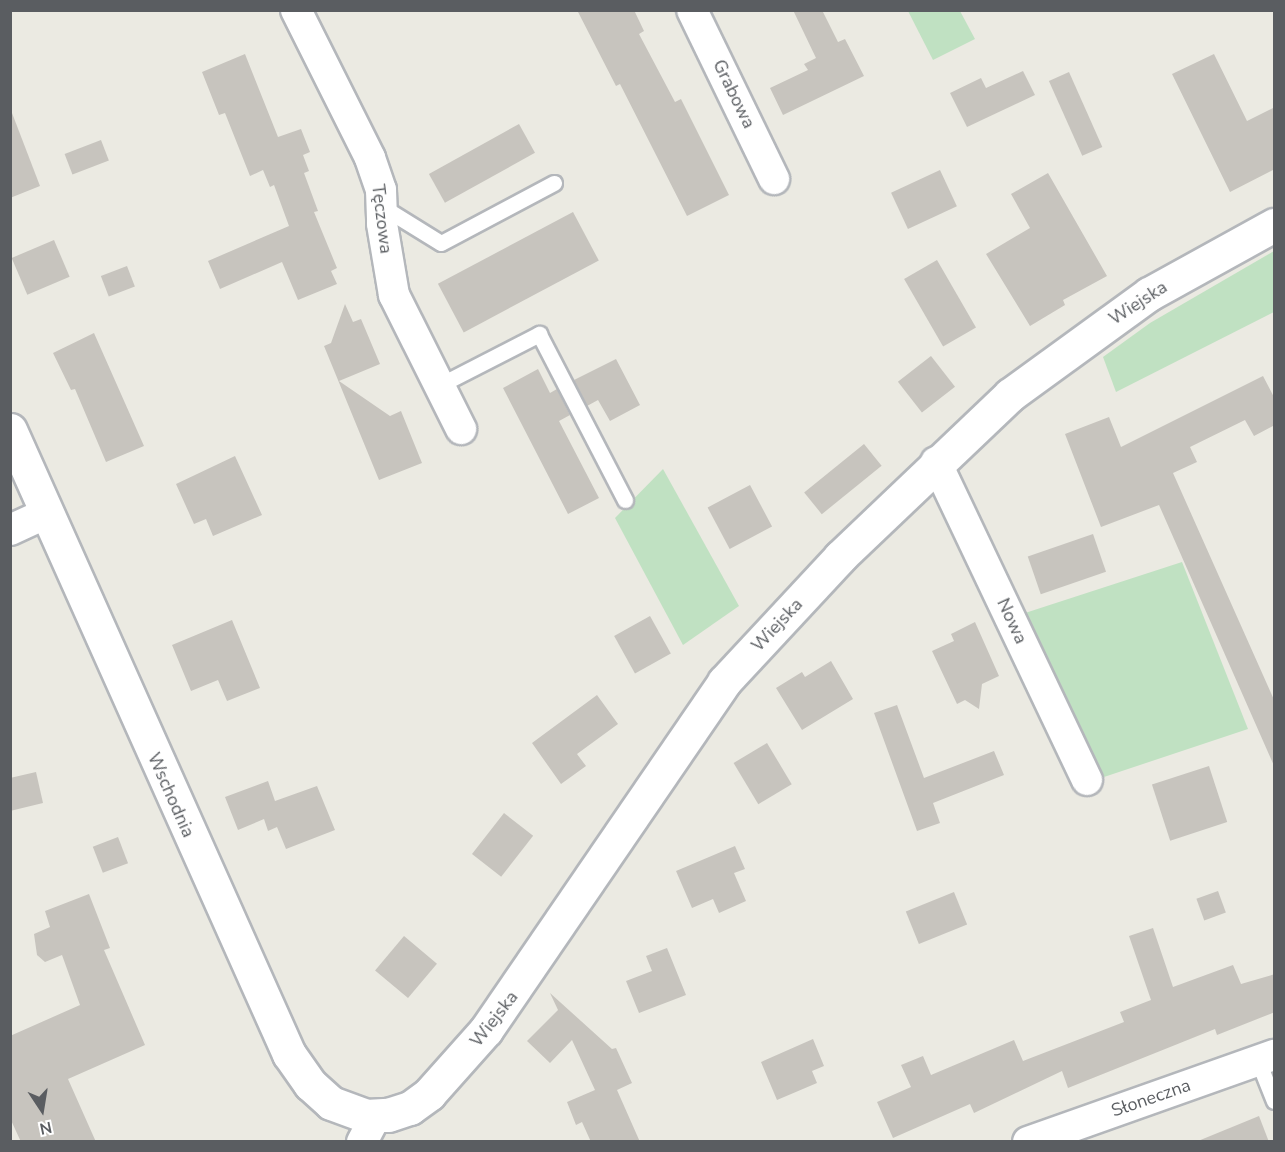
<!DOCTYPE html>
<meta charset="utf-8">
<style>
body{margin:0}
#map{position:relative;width:1285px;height:1152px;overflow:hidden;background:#ebeae2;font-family:"Nunito Sans",sans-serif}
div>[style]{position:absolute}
.green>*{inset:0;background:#c0e1c2}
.building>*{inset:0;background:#c7c4be;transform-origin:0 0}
.roads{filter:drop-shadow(2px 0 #b4b7bb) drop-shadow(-2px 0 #b4b7bb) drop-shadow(0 2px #b4b7bb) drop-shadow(0 -2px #b4b7bb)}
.service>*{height:15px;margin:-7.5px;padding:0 7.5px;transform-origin:7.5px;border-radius:7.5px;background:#fff}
.minor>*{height:30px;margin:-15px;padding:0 15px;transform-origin:15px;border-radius:15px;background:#fff}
.tertiary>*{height:33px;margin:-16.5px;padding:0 16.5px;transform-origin:16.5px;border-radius:16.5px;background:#fff}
span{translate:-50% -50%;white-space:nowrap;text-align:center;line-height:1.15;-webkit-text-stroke:4.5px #fff;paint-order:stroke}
.street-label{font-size:18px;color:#5a5d61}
.frame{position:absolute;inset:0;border:12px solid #5a5d61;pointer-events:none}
.north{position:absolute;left:12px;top:1080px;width:60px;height:60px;-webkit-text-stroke:4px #fff;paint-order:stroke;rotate:168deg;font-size:16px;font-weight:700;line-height:24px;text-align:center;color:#5a5d61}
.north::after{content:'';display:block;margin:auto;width:21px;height:27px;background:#5a5d61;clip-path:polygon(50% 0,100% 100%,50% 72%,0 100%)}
</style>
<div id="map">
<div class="green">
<i style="clip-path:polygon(908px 11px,960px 11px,975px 39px,933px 60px)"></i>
<i style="clip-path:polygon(1274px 251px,1274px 312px,1116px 392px,1103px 357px,1150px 323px)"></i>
<i style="clip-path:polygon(663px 469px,739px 606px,683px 645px,615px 518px)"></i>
<i style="clip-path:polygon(1182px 562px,1248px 729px,1104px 777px,1022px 614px)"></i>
</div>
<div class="building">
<i style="clip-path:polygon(577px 10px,634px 10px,644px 31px,639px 34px,675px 102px,681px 99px,729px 195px,687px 216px,620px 84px,616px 86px)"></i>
<i style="clip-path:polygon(793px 10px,822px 10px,838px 42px,845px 39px,864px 76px,783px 115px,770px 88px,808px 70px,804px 64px,816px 58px)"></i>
<i style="clip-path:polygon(245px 54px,278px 137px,301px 129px,310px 152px,303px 155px,309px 171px,304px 173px,318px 211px,314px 212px,337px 268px,331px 271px,337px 284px,298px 300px,282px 262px,220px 289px,208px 261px,289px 226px,274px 185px,270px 187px,263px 170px,250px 176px,225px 113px,219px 115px,202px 72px)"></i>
<i style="clip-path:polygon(1214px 54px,1247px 121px,1275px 107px,1275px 169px,1230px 192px,1172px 74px)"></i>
<i style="clip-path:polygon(1023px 71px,1035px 95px,967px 127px,950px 93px,981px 78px,986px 88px)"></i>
<i style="left:1069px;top:72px;width:82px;height:22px;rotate:66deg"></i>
<i style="clip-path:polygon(12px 113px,40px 186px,10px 198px,10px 114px)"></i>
<i style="left:519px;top:124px;width:33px;height:103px;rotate:61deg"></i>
<i style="left:101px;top:140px;width:22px;height:39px;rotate:69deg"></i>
<i style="left:940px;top:170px;width:40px;height:54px;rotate:65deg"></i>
<i style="clip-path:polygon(1048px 173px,1107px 276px,1063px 300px,1065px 305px,1030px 326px,986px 254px,1030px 228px,1011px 194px)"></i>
<i style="left:573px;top:212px;width:55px;height:153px;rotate:62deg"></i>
<i style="left:54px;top:240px;width:40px;height:46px;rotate:67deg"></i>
<i style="left:937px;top:260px;width:78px;height:38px;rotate:60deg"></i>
<i style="left:127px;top:266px;width:22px;height:28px;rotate:69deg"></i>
<i style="clip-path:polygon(345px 304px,353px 322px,361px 319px,380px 364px,339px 381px,390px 416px,401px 411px,422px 463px,379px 480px,324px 346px,331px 343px)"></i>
<i style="clip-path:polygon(94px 333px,144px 446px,106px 462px,75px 389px,71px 390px,53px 353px)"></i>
<i style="left:931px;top:356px;width:39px;height:42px;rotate:52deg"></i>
<i style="clip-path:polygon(616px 359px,640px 405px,610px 421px,598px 400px,587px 406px,574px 380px)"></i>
<i style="clip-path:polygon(538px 369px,550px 393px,557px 389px,570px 415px,559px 421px,599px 498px,568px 514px,503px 388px)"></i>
<i style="clip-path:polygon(1263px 376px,1275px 399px,1275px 425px,1254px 436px,1245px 420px,1190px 447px,1197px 462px,1173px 473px,1275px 702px,1275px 768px,1159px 505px,1101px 527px,1065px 434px,1109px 417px,1121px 447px)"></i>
<i style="left:864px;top:444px;width:28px;height:77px;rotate:51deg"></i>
<i style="clip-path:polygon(235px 456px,262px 515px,213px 536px,206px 519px,194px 524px,176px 484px)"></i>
<i style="left:750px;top:485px;width:47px;height:48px;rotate:62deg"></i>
<i style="left:1093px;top:534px;width:40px;height:69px;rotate:71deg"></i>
<i style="left:650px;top:616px;width:43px;height:41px;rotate:61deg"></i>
<i style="clip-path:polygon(232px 620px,260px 688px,227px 701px,218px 680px,191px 691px,172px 645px)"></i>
<i style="clip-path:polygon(975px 622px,999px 676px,982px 684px,979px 709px,965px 700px,957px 704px,932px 651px,954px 641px,951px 634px)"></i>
<i style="clip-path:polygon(831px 661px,853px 699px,802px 730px,776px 688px,802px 672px,805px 677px)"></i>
<i style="clip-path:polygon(597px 695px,618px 724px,577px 754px,586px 766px,561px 784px,532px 743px)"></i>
<i style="clip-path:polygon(897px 705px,924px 778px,994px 751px,1004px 775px,933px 803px,940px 823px,917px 831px,874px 713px)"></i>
<i style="left:767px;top:743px;width:48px;height:39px;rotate:59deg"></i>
<i style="left:1209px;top:766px;width:59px;height:60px;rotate:72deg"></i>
<i style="clip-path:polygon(36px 772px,43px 803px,10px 811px,10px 778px)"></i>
<i style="clip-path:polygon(268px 781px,275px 801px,317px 786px,335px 830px,286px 849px,277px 827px,268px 831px,264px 819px,238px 830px,225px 797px)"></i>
<i style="left:504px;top:813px;width:37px;height:52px;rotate:38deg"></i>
<i style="left:118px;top:837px;width:28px;height:27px;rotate:69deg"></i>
<i style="clip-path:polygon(735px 846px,745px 869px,734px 873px,746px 901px,719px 913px,713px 899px,692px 908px,676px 871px)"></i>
<i style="left:1218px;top:891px;width:23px;height:23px;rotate:70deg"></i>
<i style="left:954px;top:892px;width:35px;height:52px;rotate:68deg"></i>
<i style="clip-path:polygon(89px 894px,110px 948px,104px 950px,145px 1045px,68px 1079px,96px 1142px,21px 1142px,10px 1118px,10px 1036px,80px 1005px,62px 955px,45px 962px,37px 955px,34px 934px,50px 927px,45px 911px)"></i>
<i style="clip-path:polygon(1153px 928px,1173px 987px,1233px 965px,1241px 984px,1275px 974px,1275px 1012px,1217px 1035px,1215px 1029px,1068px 1088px,1062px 1071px,974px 1113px,970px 1104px,893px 1138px,877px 1102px,911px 1087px,901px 1065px,923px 1056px,931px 1075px,1014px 1040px,1023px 1061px,1124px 1022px,1120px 1012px,1151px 1000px,1129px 936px)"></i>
<i style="left:404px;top:936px;width:43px;height:45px;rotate:40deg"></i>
<i style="clip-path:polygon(667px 948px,686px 995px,639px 1013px,626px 981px,652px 971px,646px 956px)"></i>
<i style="clip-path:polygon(550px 993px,612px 1049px,616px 1048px,632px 1083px,617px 1090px,640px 1142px,591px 1142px,582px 1122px,576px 1125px,567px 1102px,595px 1090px,572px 1040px,550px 1063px,527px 1041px,558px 1010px)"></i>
<i style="clip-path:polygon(813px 1039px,824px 1066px,812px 1071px,817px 1083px,777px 1100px,761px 1062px)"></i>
<i style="clip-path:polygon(1259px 1116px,1269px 1142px,1198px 1142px,1198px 1141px)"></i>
</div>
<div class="roads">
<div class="service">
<i style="left:381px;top:206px;width:70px;rotate:31.7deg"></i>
<i style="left:441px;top:243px;width:128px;rotate:-28deg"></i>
<i style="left:438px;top:386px;width:114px;rotate:-27.2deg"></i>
<i style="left:539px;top:334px;width:187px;rotate:62.6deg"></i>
<i style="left:1258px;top:1061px;width:43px;rotate:68.2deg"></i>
</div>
<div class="minor">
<i style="left:296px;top:10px;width:165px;rotate:63.4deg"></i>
<i style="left:370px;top:158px;width:34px;rotate:71deg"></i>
<i style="left:381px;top:190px;width:34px;rotate:88deg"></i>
<i style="left:382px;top:224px;width:72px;rotate:80.4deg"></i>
<i style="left:394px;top:295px;width:150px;rotate:63.4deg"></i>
<i style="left:692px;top:10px;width:188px;rotate:64.1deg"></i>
<i style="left:936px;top:462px;width:352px;rotate:64.6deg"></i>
<i style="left:10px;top:530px;width:41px;rotate:-24.7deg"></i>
<i style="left:362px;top:1142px;width:30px;rotate:-62deg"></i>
<i style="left:1028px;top:1142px;width:261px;rotate:-19.5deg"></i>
</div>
<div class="tertiary">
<i style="left:10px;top:430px;width:684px;rotate:65.91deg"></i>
<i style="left:289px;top:1054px;width:37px;rotate:55deg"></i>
<i style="left:310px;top:1084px;width:28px;rotate:42deg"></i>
<i style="left:331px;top:1103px;width:37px;rotate:20deg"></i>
<i style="left:366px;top:1116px;width:22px;rotate:-3deg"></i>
<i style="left:388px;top:1115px;width:23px;rotate:-18deg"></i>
<i style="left:410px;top:1108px;width:24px;rotate:-36deg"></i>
<i style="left:429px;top:1094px;width:86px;rotate:-48.3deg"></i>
<i style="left:486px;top:1030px;width:422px;rotate:-55.6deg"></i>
<i style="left:724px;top:682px;width:171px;rotate:-47.1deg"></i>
<i style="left:840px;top:557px;width:235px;rotate:-43.6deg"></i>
<i style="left:1010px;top:395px;width:172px;rotate:-36deg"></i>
<i style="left:1149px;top:294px;width:143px;rotate:-28.9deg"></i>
</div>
</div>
<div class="street-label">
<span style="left:734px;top:94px;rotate:64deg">Grabowa</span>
<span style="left:382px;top:219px;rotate:83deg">Tęczowa</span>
<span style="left:1138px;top:303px;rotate:-33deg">Wiejska</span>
<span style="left:1012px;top:621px;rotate:65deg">Nowa</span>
<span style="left:777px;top:625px;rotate:-47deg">Wiejska</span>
<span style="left:171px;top:795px;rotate:66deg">Wschodnia</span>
<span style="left:494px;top:1019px;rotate:-52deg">Wiejska</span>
<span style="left:1151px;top:1098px;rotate:-19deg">Słoneczna</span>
</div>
<div class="frame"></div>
<div class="north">N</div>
</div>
